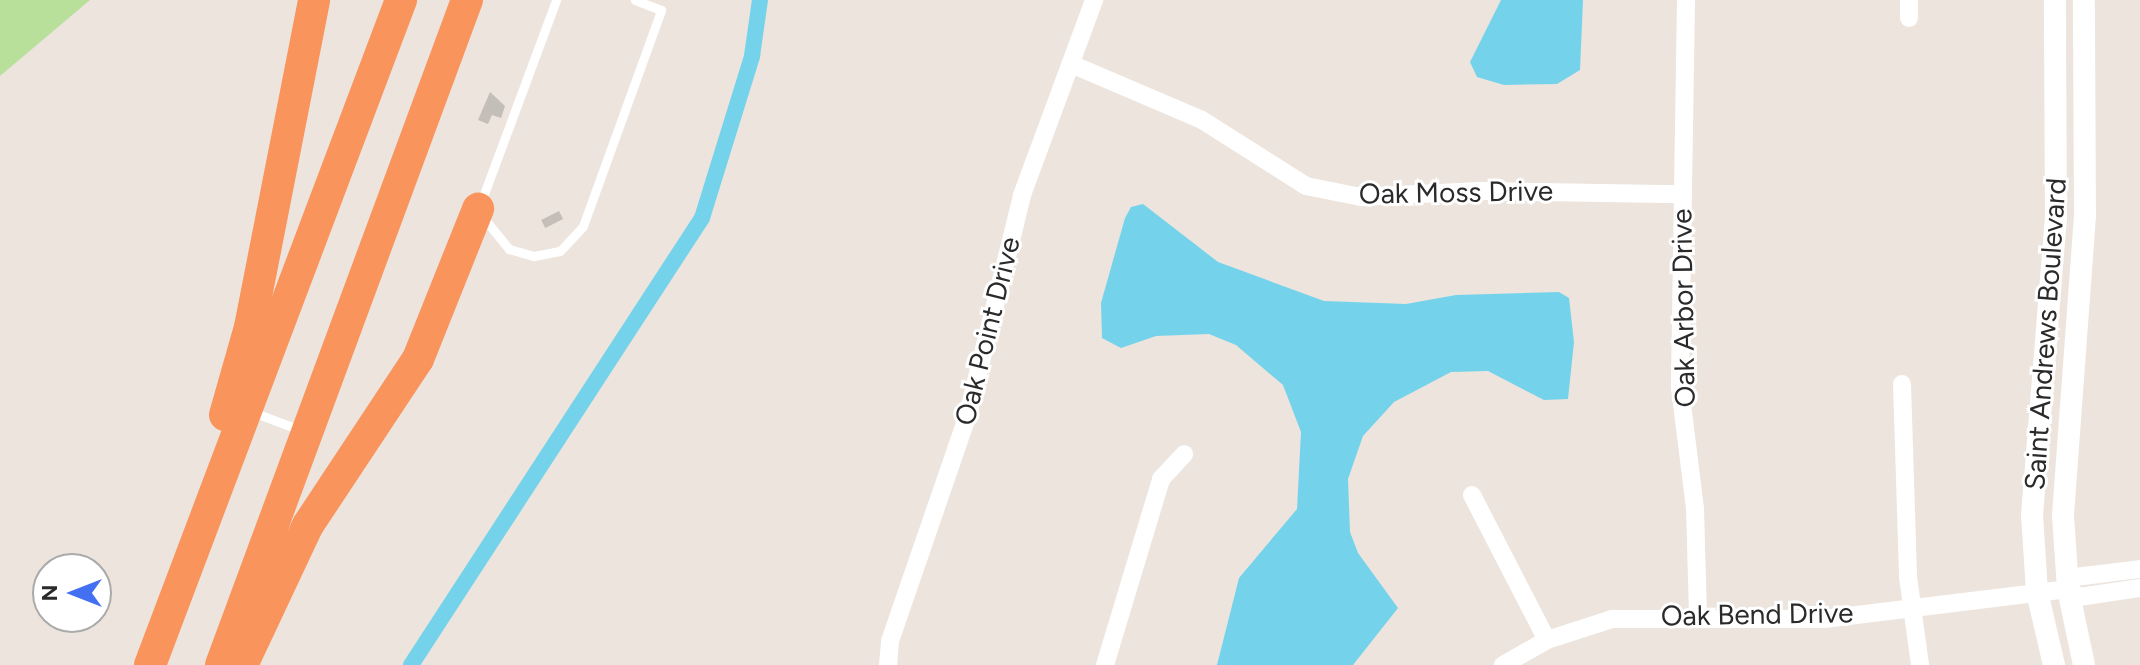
<!DOCTYPE html>
<style>
body{margin:0}
#map{position:relative;width:2140px;height:665px;overflow:hidden;background:#ece4dd;font-family:Figtree,sans-serif}
div>[style]{position:absolute}
.green>*{inset:0;background:#b8e09b}
.water>*{inset:0;background:#74d3ea}
.canal>*{height:16px;margin:-8px;padding:0 8px;transform-origin:8px;border-radius:8px;background:#74d3ea}
.building>*{inset:0;background:#c4beb9;transform-origin:0 0}
.service>*{height:9px;margin:-4.5px;padding:0 4.5px;transform-origin:4.5px;border-radius:4.5px;background:#fff}
.minor>*{height:18px;margin:-9px;padding:0 9px;transform-origin:9px;border-radius:9px;background:#fff}
.tertiary>*{height:22px;margin:-11px;padding:0 11px;transform-origin:11px;border-radius:11px;background:#fff}
.motorway>*{height:32px;margin:-16px;padding:0 16px;transform-origin:16px;border-radius:16px;background:#f8945c}
span{translate:-50% -50%;white-space:nowrap;text-align:center;line-height:1.15;-webkit-text-stroke:6px #fff;paint-order:stroke}
.street-label{font-size:28px;color:#2a2a2a}
.north{position:absolute;left:32px;top:553px;width:80px;height:80px;box-sizing:border-box;background:#fff;border:2px solid #aaa;border-radius:50%;rotate:270deg;font-size:22px;font-weight:700;line-height:32px;text-align:center;color:#2a2a2a}
.north::after{content:'';display:block;margin:auto;width:28px;height:36px;background:#4370f3;clip-path:polygon(50% 0,100% 100%,50% 72%,0 100%)}
</style>
<div id="map">
<div class="green">
<i style="clip-path:polygon(0 0,90px 0,0 76px)"></i>
</div>
<div class="water">
<i style="clip-path:polygon(1501px 0,1583px 0,1580px 70px,1557px 84px,1504px 85px,1477px 77px,1470px 62px)"></i>
<i style="clip-path:polygon(1143px 204px,1218px 262px,1324px 301px,1406px 304px,1456px 295px,1559px 292px,1569px 298px,1574px 342px,1568px 399px,1544px 400px,1488px 371px,1451px 372px,1394px 402px,1363px 436px,1348px 479px,1350px 532px,1358px 553px,1398px 608px,1353px 665px,1217px 665px,1239px 578px,1297px 509px,1301px 432px,1283px 385px,1236px 345px,1209px 334px,1156px 336px,1121px 348px,1102px 338px,1101px 303px,1125px 218px,1131px 207px)"></i>
</div>
<div class="canal">
<i style="left:411px;top:665px;width:533px;rotate:-56.94deg"></i>
<i style="left:702px;top:218px;width:170px;rotate:-72.8deg"></i>
<i style="left:752px;top:56px;width:57px;rotate:-81.9deg"></i>
</div>
<div class="building">
<i style="clip-path:polygon(490px 92px,505px 106px,501px 118px,492px 115px,488px 124px,478px 120px)"></i>
<i style="left:559px;top:211px;width:9px;height:20px;rotate:63deg"></i>
</div>
<div class="service">
<i style="left:481px;top:202px;width:215px;rotate:-69.6deg"></i>
<i style="left:482px;top:216px;width:43px;rotate:50.7deg"></i>
<i style="left:509px;top:249px;width:26px;rotate:16deg"></i>
<i style="left:534px;top:256px;width:26px;rotate:-11deg"></i>
<i style="left:560px;top:251px;width:34px;rotate:-47deg"></i>
<i style="left:583px;top:226px;width:230px;rotate:-70.1deg"></i>
<i style="left:661px;top:10px;width:28px;rotate:-159deg"></i>
<i style="left:250px;top:411px;width:53px;rotate:20.8deg"></i>
</div>
<div class="minor">
<i style="left:1686px;top:0;width:388px;rotate:90.9deg"></i>
<i style="left:1680px;top:388px;width:121px;rotate:82.9deg"></i>
<i style="left:1695px;top:508px;width:107px;rotate:88.4deg"></i>
<i style="left:1909px;top:0;width:18px;rotate:90deg"></i>
<i style="left:1071px;top:64px;width:142px;rotate:23.1deg"></i>
<i style="left:1202px;top:120px;width:123px;rotate:32.4deg"></i>
<i style="left:1306px;top:186px;width:56px;rotate:11.3deg"></i>
<i style="left:1361px;top:197px;width:118px;rotate:-2.9deg"></i>
<i style="left:1479px;top:191px;width:202px;rotate:0.9deg"></i>
<i style="left:1902px;top:384px;width:193px;rotate:88.2deg"></i>
<i style="left:1908px;top:577px;width:89px;rotate:82.2deg"></i>
<i style="left:1472px;top:495px;width:163px;rotate:62.7deg"></i>
<i style="left:2068px;top:589px;width:14px;rotate:-60deg"></i>
<i style="left:2075px;top:577px;width:65px;rotate:-7deg"></i>
<i style="left:2068px;top:589px;width:14px;rotate:36deg"></i>
<i style="left:2079px;top:597px;width:62px;rotate:-8.4deg"></i>
<i style="left:888px;top:665px;width:24px;rotate:-85deg"></i>
<i style="left:890px;top:641px;width:240px;rotate:-71deg"></i>
<i style="left:968px;top:414px;width:226px;rotate:-76.1deg"></i>
<i style="left:1022px;top:195px;width:208px;rotate:-69.7deg"></i>
<i style="left:1105px;top:665px;width:194px;rotate:-73.2deg"></i>
<i style="left:1161px;top:479px;width:34px;rotate:-47deg"></i>
<i style="left:1503px;top:665px;width:51px;rotate:-29.6deg"></i>
<i style="left:1547px;top:640px;width:68px;rotate:-17.9deg"></i>
<i style="left:1612px;top:619px;width:212px"></i>
<i style="left:1824px;top:619px;width:246px;rotate:-7deg"></i>
</div>
<div class="tertiary">
<i style="left:2054px;top:665px;width:75px;rotate:-103.1deg"></i>
<i style="left:2037px;top:592px;width:77px;rotate:-93.7deg"></i>
<i style="left:2032px;top:515px;width:297px;rotate:-85.4deg"></i>
<i style="left:2056px;top:219px;width:219px;rotate:-90.3deg"></i>
<i style="left:2084px;top:665px;width:78px;rotate:-101.9deg"></i>
<i style="left:2068px;top:589px;width:74px;rotate:-93.9deg"></i>
<i style="left:2063px;top:515px;width:299px;rotate:-85.8deg"></i>
<i style="left:2085px;top:217px;width:217px;rotate:-90.3deg"></i>
</div>
<div class="motorway">
<i style="left:225px;top:415px;width:91px;rotate:-74.1deg"></i>
<i style="left:250px;top:327px;width:333px;rotate:-78.9deg"></i>
<i style="left:150px;top:665px;width:711px;rotate:-69.32deg"></i>
<i style="left:221px;top:665px;width:709px;rotate:-69.7deg"></i>
<i style="left:242px;top:665px;width:155px;rotate:-64.8deg"></i>
<i style="left:308px;top:525px;width:199px;rotate:-56.5deg"></i>
<i style="left:418px;top:359px;width:162px;rotate:-68.2deg"></i>
</div>
<div class="street-label">
<span style="left:1456px;top:192px;rotate:-1deg">Oak Moss Drive</span>
<span style="left:1683px;top:308px;rotate:-91deg">Oak Arbor Drive</span>
<span style="left:987px;top:331px;rotate:-76deg">Oak Point Drive</span>
<span style="left:2045px;top:334px;rotate:-86deg">Saint Andrews Boulevard</span>
<span style="left:1757px;top:614px;rotate:-1deg">Oak Bend Drive</span>
</div>
<div class="north">N</div>
</div>
